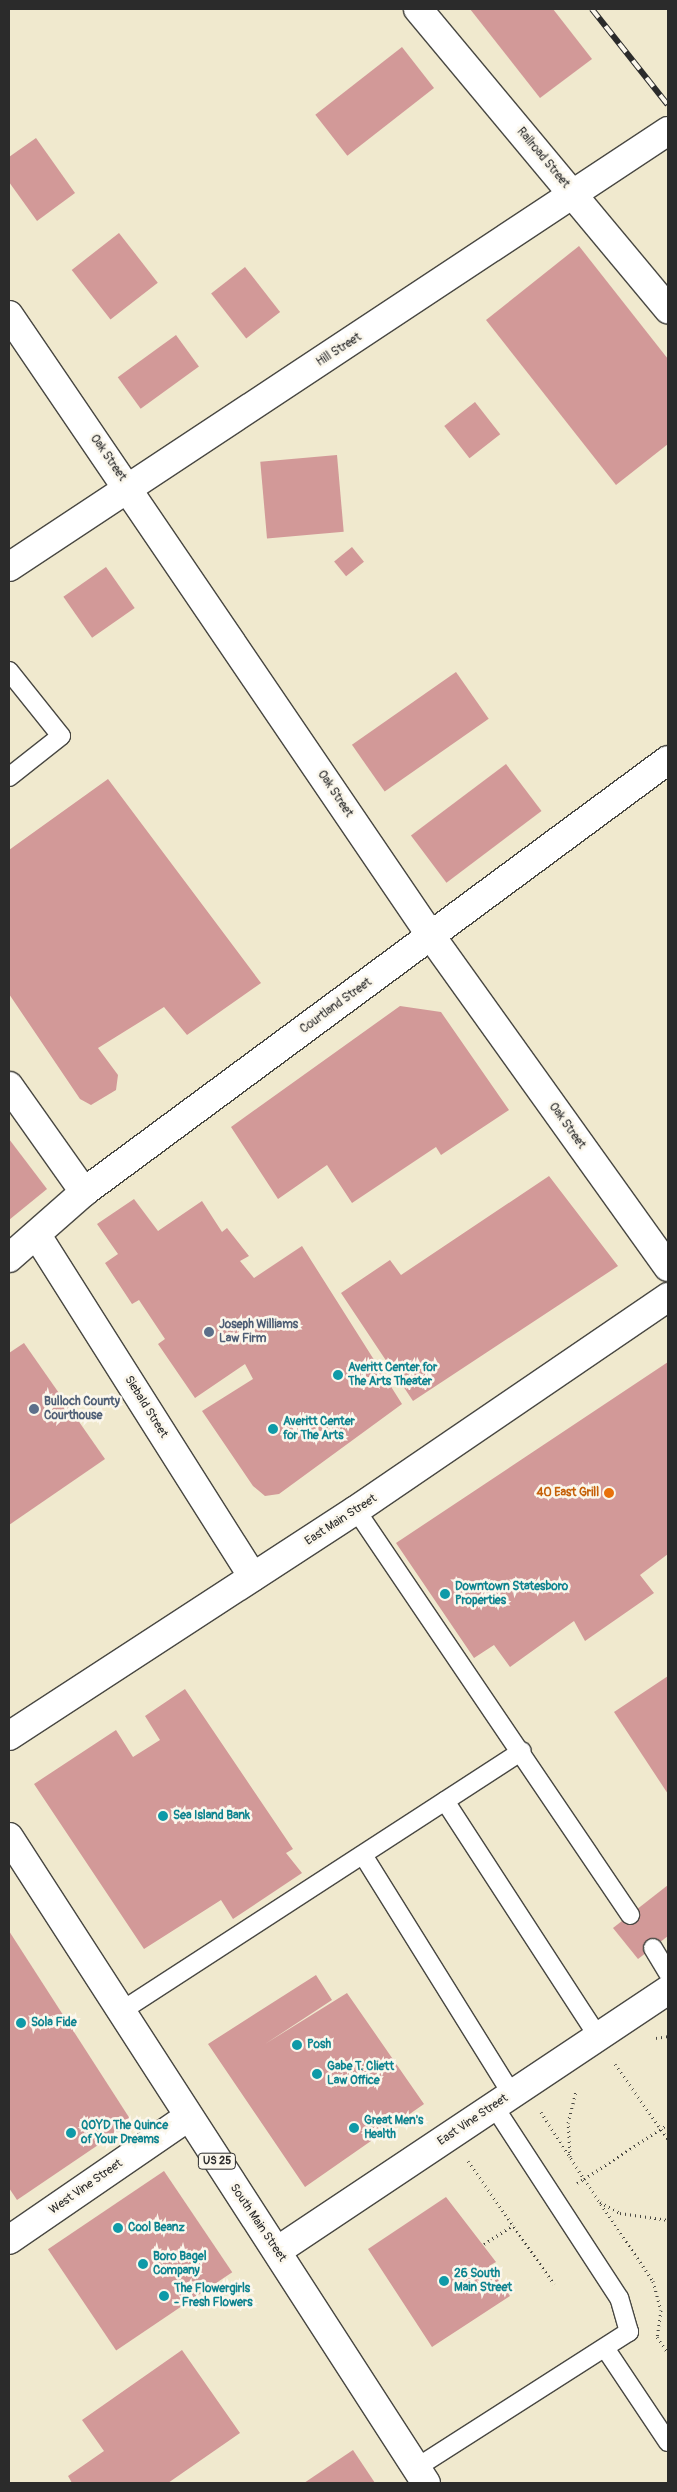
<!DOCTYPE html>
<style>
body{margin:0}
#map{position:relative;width:677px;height:2492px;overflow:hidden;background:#f0e9ce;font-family:Pangolin,sans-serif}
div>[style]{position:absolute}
.building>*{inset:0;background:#d29998;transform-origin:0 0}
.path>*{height:3px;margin-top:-1.5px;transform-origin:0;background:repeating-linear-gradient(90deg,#494843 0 1px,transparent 0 5px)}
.roads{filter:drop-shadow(1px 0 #494843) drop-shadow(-1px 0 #494843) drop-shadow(0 1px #494843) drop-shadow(0 -1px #494843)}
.lane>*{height:18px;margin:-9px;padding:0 9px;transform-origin:9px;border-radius:9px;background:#fff}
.street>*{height:28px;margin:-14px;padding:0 14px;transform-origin:14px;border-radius:14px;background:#fff}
.secondary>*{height:28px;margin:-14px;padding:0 14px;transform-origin:14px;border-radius:14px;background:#fff}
.primary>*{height:28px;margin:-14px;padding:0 14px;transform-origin:14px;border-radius:14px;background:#fff}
.rail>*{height:5.5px;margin-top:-2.75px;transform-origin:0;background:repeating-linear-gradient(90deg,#fbf7ec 0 11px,#2b2b2b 0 22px);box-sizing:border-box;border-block:1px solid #2b2b2b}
.dots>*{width:14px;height:14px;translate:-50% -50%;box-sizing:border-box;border:2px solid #fbf7ec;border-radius:50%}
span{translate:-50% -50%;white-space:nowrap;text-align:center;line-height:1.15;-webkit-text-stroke:5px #fbf7ec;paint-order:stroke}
.shield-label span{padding:1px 4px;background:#fbf7ec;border:1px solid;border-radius:4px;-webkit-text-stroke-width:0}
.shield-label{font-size:11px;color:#2b2b2b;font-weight:700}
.street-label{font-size:12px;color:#2b2b2b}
.service-label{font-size:12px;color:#4e5e75;font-weight:700}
.left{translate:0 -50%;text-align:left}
.culture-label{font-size:12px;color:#0d838f;font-weight:700}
.food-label{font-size:12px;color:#c56008;font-weight:700}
.right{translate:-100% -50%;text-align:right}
.frame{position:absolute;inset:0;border:10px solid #2b2b2b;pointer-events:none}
</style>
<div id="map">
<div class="building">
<i style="clip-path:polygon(470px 9px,553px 9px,592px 59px,540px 98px)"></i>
<i style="left:402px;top:47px;width:52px;height:110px;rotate:52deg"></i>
<i style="clip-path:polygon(36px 138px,75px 193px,37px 221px,9px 182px,9px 157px)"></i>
<i style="left:119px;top:233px;width:63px;height:60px;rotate:52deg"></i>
<i style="clip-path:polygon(579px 246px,668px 359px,668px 444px,616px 485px,486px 320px)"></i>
<i style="left:245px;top:267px;width:57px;height:43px;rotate:52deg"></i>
<i style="left:176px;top:335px;width:39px;height:72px;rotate:54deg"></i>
<i style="left:475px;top:402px;width:41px;height:39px;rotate:52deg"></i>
<i style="left:337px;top:455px;width:77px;height:77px;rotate:85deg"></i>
<i style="left:352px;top:547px;width:19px;height:23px;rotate:51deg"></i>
<i style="left:106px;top:567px;width:50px;height:52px;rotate:55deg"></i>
<i style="left:456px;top:672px;width:57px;height:127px;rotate:55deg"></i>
<i style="left:506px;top:764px;width:59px;height:119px;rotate:53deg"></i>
<i style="clip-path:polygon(108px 779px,261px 983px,187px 1035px,164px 1007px,98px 1048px,118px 1075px,116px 1090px,91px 1105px,80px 1099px,9px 994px,9px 850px)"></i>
<i style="clip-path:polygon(400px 1006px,441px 1012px,509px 1110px,441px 1155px,436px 1147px,352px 1203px,327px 1165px,278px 1199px,231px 1127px)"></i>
<i style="clip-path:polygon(9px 1139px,47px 1189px,9px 1220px)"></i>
<i style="clip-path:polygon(549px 1176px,618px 1266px,413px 1401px,341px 1293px,390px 1260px,401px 1275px)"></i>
<i style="clip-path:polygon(134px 1199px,158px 1231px,202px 1201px,222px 1232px,227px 1228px,249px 1256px,240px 1261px,254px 1278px,302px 1246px,402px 1404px,279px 1494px,265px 1496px,253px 1486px,202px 1411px,253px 1379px,245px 1364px,195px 1398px,158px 1344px,165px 1339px,139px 1300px,132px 1304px,105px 1263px,118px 1254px,97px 1224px)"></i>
<i style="clip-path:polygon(24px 1343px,105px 1459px,9px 1525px,9px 1353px)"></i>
<i style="clip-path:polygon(668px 1362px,668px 1554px,640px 1575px,654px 1593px,585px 1641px,574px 1621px,510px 1667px,494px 1645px,474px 1658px,396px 1543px)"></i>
<i style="clip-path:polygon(668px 1676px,668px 1794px,614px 1712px)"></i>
<i style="clip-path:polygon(185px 1689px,293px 1849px,286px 1853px,302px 1873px,233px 1919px,221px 1900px,144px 1949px,34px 1784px,116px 1730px,133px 1757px,160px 1740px,145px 1716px)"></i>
<i style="clip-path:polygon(668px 1885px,668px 1936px,638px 1959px,613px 1928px)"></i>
<i style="clip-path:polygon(9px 1931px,132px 2122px,17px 2200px,9px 2188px)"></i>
<i style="clip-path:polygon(316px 1975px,332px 2000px,265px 2044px,347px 1993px,424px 2104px,305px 2187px,208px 2044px)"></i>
<i style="left:164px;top:2171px;width:122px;height:140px;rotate:56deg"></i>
<i style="clip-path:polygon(446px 2197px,496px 2262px,489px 2266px,510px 2296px,432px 2347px,368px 2249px)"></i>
<i style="clip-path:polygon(182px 2350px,240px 2433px,168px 2483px,72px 2483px,68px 2476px,104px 2451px,82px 2420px)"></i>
<i style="clip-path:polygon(353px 2450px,375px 2483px,304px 2483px)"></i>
</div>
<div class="path">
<i style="left:656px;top:2038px;width:12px;rotate:-9deg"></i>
<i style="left:615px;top:2064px;width:92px;rotate:54.8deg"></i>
<i style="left:541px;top:2112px;width:80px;rotate:57.3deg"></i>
<i style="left:584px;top:2179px;width:100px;rotate:-33.2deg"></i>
<i style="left:570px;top:2157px;width:34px;rotate:-93deg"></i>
<i style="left:568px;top:2123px;width:32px;rotate:-76deg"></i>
<i style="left:468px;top:2161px;width:150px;rotate:55deg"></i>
<i style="left:577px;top:2183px;width:8px;rotate:-30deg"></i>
<i style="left:584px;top:2179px;width:123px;rotate:55.9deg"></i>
<i style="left:653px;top:2281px;width:30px;rotate:75deg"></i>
<i style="left:661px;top:2310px;width:27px;rotate:98deg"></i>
<i style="left:657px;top:2337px;width:18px;rotate:56deg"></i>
<i style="left:600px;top:2202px;width:23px;rotate:29deg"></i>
<i style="left:620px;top:2213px;width:49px;rotate:8.3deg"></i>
<i style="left:484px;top:2244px;width:35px;rotate:-33deg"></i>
</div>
<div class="roads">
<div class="lane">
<i style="left:9px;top:671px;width:83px;rotate:51.3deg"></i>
<i style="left:61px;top:736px;width:66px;rotate:141.7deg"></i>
<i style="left:356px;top:1510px;width:489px;rotate:55.9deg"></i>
<i style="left:445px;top:1801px;width:281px;rotate:57deg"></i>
<i style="left:363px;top:1855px;width:282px;rotate:58.1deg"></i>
<i style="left:653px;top:1948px;width:29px;rotate:59deg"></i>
<i style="left:120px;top:2012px;width:479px;rotate:-33deg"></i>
<i style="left:605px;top:2348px;width:113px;rotate:56.2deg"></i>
<i style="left:416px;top:2468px;width:253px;rotate:-32.6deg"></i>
<i style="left:629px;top:2332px;width:35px;rotate:-106deg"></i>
<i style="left:619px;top:2298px;width:229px;rotate:-123.1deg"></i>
</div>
<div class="street">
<i style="left:418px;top:9px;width:391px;rotate:50.2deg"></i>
<i style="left:9px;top:315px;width:751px;rotate:55.8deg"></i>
<i style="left:431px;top:936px;width:407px;rotate:54.4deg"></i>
<i style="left:9px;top:567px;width:790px;rotate:-33.49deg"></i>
<i style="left:9px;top:1086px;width:130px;rotate:54.7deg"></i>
<i style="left:38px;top:1237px;width:402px;rotate:57.7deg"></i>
<i style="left:9px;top:1258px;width:100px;rotate:-41.3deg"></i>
<i style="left:84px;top:1192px;width:726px;rotate:-36.49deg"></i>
<i style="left:9px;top:2240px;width:217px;rotate:-34.5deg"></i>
<i style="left:277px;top:2251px;width:470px;rotate:-33.7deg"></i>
</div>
<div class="secondary">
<i style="left:9px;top:1736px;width:414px;rotate:-33.1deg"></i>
<i style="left:356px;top:1510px;width:378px;rotate:-34.3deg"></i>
</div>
<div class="primary">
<i style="left:9px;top:1837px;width:769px;rotate:57.16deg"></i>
</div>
</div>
<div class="rail">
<i style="left:592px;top:9px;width:122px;rotate:51.6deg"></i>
</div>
<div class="dots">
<i style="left:209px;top:1332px;background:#5c6f8a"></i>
<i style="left:338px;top:1375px;background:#0f9aa8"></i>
<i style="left:34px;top:1409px;background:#5c6f8a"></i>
<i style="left:273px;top:1429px;background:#0f9aa8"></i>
<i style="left:609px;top:1493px;background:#e8710a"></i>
<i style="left:445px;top:1594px;background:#0f9aa8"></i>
<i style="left:163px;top:1816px;background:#0f9aa8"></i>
<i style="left:21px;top:2023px;background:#0f9aa8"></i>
<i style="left:297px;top:2045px;background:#0f9aa8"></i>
<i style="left:317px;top:2074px;background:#0f9aa8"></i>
<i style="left:354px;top:2128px;background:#0f9aa8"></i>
<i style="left:71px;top:2133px;background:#0f9aa8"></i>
<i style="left:118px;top:2228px;background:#0f9aa8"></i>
<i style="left:143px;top:2264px;background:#0f9aa8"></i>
<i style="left:444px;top:2281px;background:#0f9aa8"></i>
<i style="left:164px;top:2296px;background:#0f9aa8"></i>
</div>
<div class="shield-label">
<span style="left:217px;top:2161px">US 25</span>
</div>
<div class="street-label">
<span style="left:543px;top:158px;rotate:50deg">Railroad Street</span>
<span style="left:339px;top:350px;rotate:-33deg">Hill Street</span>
<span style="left:108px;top:458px;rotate:55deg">Oak Street</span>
<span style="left:335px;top:794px;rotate:56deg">Oak Street</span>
<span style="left:336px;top:1006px;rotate:-36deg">Courtland Street</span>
<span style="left:567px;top:1126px;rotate:54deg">Oak Street</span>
<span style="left:146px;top:1407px;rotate:58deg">Siebald Street</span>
<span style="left:341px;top:1520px;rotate:-33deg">East Main Street</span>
<span style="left:473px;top:2120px;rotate:-34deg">East Vine Street</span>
<span style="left:86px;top:2187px;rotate:-35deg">West Vine Street</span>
<span style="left:258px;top:2223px;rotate:56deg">South Main Street</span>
</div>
<div class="service-label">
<span class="left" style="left:219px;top:1332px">Joseph Williams<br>Law Firm</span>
<span class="left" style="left:44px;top:1409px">Bulloch County<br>Courthouse</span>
</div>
<div class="culture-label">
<span class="left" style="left:348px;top:1375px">Averitt Center for<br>The Arts Theater</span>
<span class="left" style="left:283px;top:1429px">Averitt Center<br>for The Arts</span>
<span class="left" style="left:455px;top:1594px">Downtown Statesboro<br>Properties</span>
<span class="left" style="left:173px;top:1816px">Sea Island Bank</span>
<span class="left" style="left:31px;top:2023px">Sola Fide</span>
<span class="left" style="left:307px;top:2045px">Posh</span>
<span class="left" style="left:327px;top:2074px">Gabe T. Cliett<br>Law Office</span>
<span class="left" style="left:364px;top:2128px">Great Men's<br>Health</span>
<span class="left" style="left:81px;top:2133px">QOYD The Quince<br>of Your Dreams</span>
<span class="left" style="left:128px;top:2228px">Cool Beanz</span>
<span class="left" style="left:153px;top:2264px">Boro Bagel<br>Company</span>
<span class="left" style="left:454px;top:2281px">26 South<br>Main Street</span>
<span class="left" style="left:174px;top:2296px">The Flowergirls<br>- Fresh Flowers</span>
</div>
<div class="food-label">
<span class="right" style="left:599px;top:1493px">40 East Grill</span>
</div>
<div class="frame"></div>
</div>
